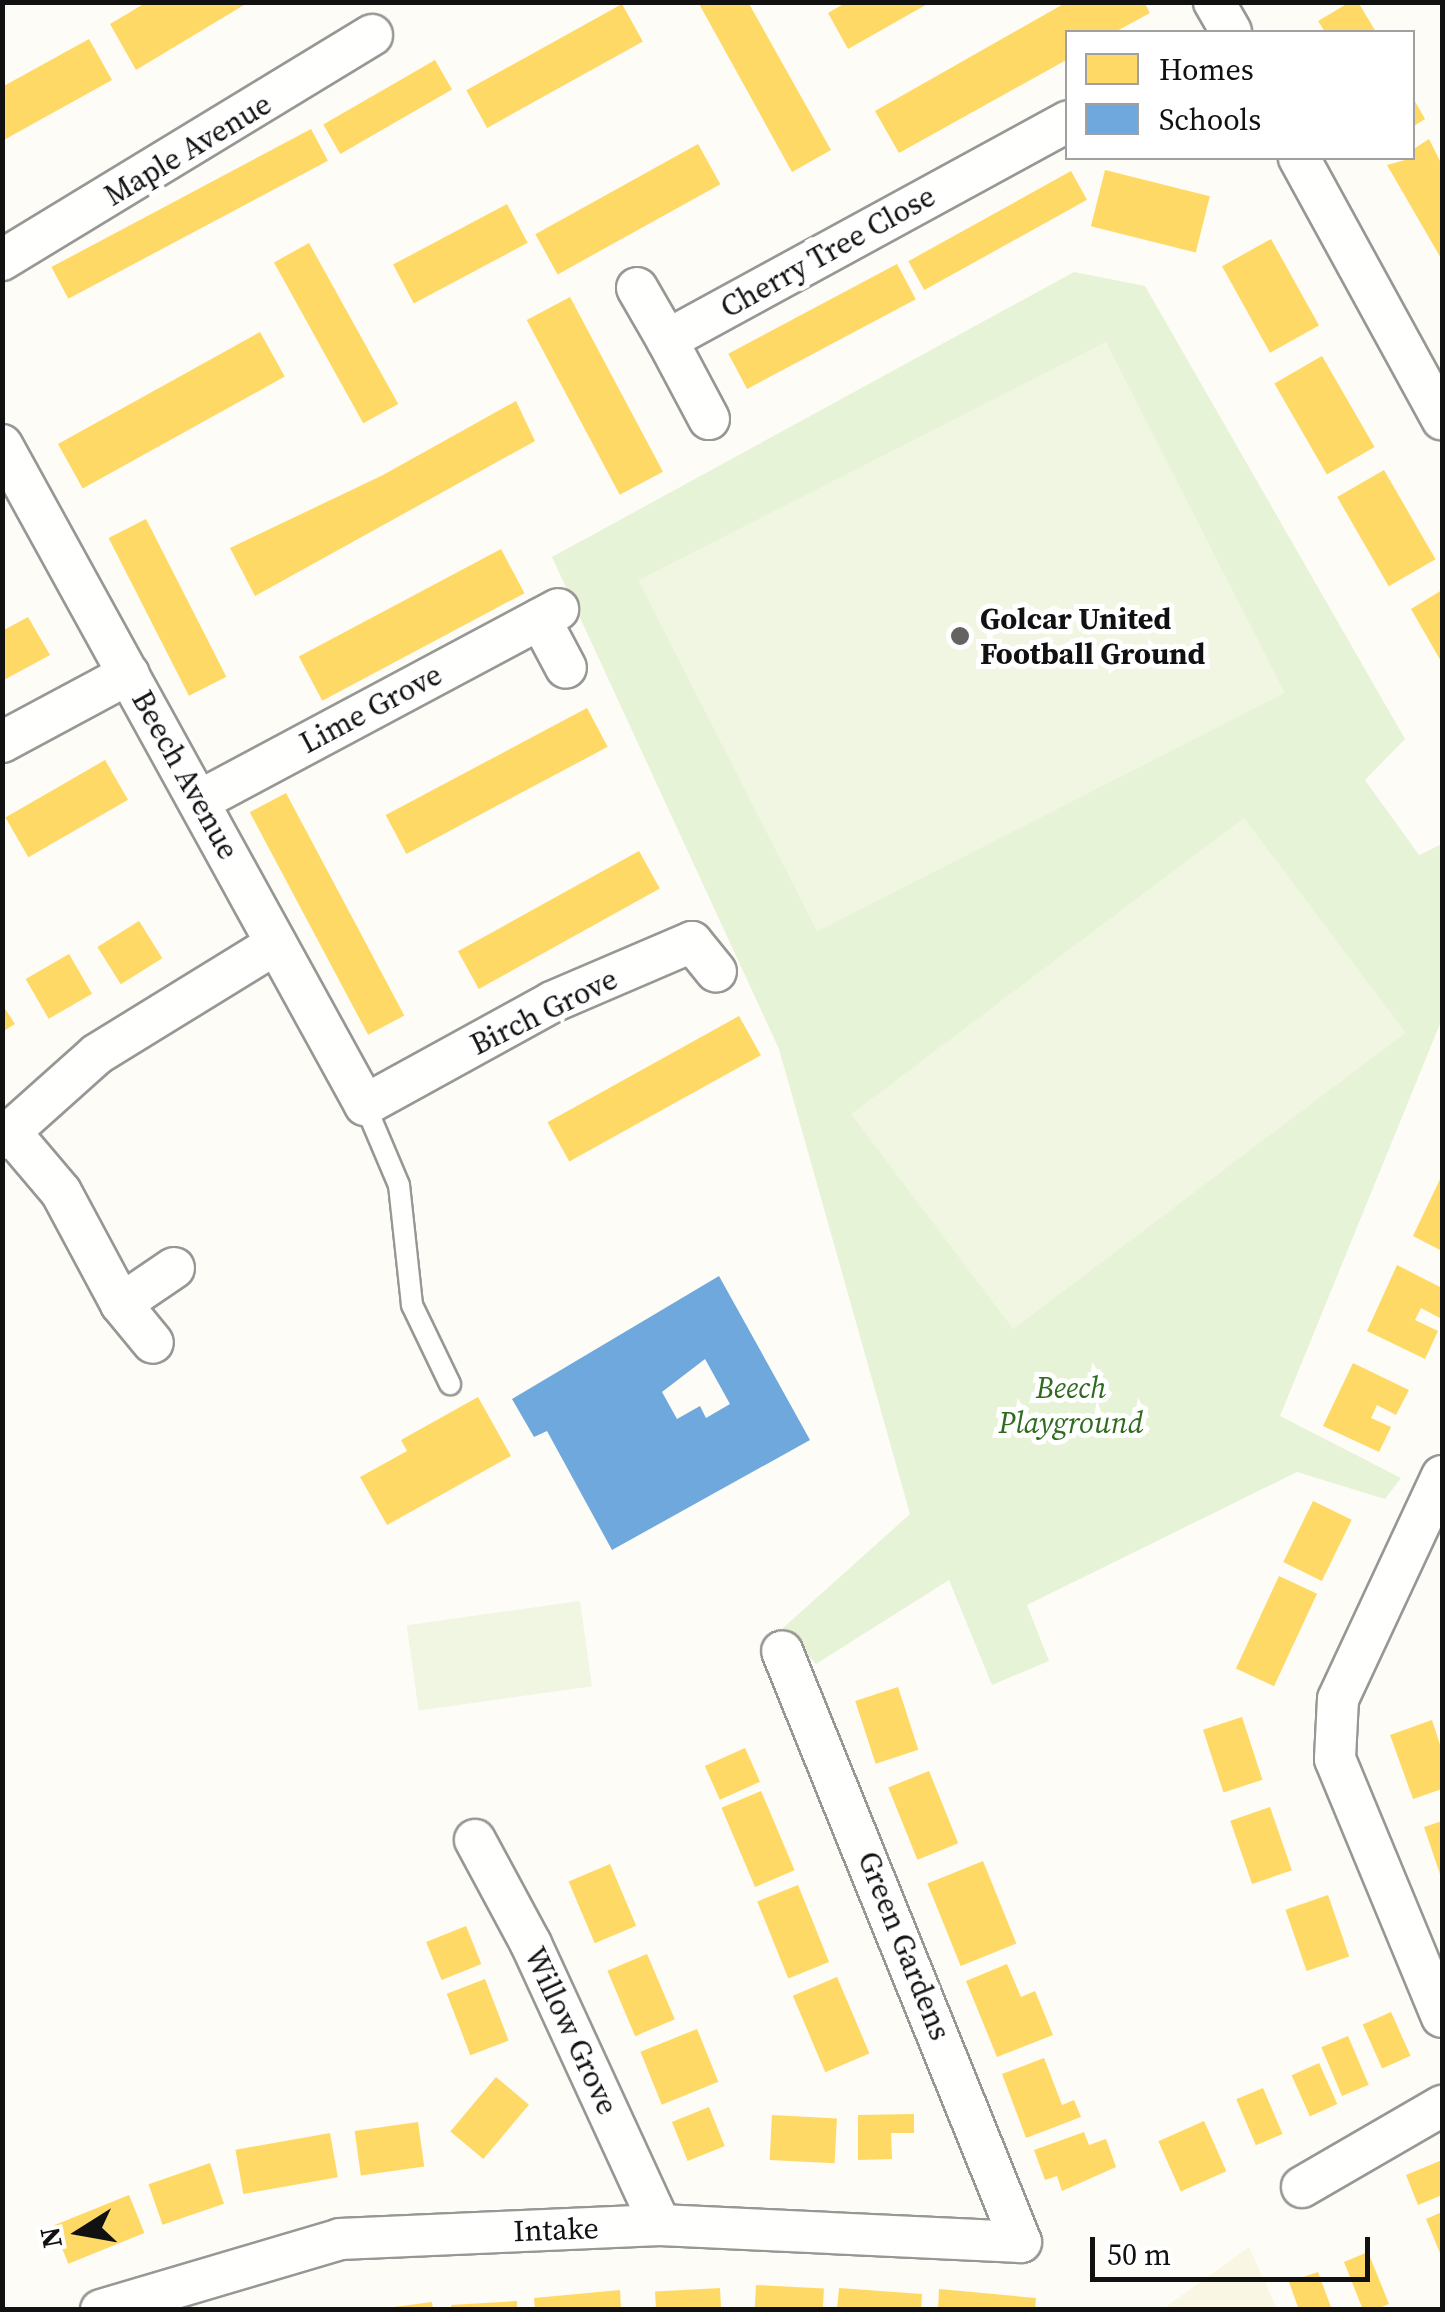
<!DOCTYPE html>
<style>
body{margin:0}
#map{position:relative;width:1445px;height:2312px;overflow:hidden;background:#fdfcf7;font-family:"Source Serif 4",serif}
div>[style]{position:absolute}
.farmland>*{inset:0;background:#f9f7e4}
.green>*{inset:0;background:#e7f3d7}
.pitch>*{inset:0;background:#f0f6e1;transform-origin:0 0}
.homes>*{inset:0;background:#ffd966;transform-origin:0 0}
.schools>*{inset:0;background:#6fa8dc}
.roads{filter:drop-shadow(2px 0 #979795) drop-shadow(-2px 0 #979795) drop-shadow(0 2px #979795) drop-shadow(0 -2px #979795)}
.service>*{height:20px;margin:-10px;padding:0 10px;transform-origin:10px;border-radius:10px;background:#fffffe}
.minor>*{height:40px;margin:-20px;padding:0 20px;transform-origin:20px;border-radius:20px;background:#fffffe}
.dots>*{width:28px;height:28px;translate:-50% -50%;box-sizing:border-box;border:5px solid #fff;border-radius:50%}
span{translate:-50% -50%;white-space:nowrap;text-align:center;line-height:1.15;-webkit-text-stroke:10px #fff;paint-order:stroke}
.street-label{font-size:30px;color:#111}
.poi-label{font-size:30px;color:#111;font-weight:700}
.left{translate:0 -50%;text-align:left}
.park-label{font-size:30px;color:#2f6b1f;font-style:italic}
.frame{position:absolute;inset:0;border:5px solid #111;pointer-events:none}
.legend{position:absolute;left:1065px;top:30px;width:350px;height:130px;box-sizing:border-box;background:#fff;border:2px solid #a0a0a0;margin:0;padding:12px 18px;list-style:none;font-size:30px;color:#111}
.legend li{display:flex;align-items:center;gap:20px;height:50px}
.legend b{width:50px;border:2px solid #a0a0a0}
.north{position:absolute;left:30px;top:2182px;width:100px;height:100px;-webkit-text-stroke:8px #fff;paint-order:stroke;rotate:259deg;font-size:28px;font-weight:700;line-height:40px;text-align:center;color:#111}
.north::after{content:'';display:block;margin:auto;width:35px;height:45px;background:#111;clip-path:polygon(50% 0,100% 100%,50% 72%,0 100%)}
.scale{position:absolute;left:1090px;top:2237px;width:280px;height:45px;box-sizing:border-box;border:5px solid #111;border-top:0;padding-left:12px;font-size:30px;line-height:35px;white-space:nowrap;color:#111;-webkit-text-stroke:8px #fff;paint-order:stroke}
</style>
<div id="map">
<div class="farmland">
<i style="clip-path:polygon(1249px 2247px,1277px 2309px,1163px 2309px)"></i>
</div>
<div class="green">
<i style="clip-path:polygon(1074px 272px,1145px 286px,1405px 739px,1365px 780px,1419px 855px,1442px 844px,1442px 1019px,1280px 1416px,1401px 1478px,1385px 1499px,1297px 1472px,1027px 1605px,1049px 1661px,992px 1685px,949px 1580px,816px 1664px,783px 1628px,910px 1514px,779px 1049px,552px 557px)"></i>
</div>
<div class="pitch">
<i style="left:1106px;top:342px;width:394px;height:525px;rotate:63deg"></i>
<i style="left:1244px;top:818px;width:269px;height:492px;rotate:53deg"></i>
<i style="left:580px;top:1601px;width:86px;height:175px;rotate:82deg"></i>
</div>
<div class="homes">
<i style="clip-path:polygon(147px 2px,249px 2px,136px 70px,110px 24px)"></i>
<i style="clip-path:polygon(698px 2px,748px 2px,831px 150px,792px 172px)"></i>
<i style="clip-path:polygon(847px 2px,931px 2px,848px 49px,828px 13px)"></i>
<i style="clip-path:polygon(1067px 2px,1144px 2px,1150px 13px,1115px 32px,1068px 32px,1068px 59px,899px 153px,875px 111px)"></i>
<i style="clip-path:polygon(1350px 2px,1358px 2px,1376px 32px,1325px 32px,1318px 21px)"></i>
<i style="left:622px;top:4px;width:43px;height:178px;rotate:61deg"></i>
<i style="clip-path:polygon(89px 39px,112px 80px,2px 141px,2px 87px)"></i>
<i style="left:435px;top:60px;width:34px;height:129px;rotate:60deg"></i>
<i style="clip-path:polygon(1412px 96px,1425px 119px,1412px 127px)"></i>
<i style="left:311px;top:129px;width:36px;height:294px;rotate:62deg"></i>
<i style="clip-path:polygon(1429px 139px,1442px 165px,1442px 260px,1387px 165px,1412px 158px,1412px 150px)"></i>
<i style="left:698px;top:144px;width:46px;height:186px;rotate:61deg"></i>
<i style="left:1105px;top:170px;width:108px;height:58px;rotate:14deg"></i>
<i style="left:1071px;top:171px;width:33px;height:186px;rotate:61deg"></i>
<i style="left:507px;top:204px;width:44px;height:129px;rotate:62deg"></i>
<i style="left:1271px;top:239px;width:99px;height:56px;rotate:61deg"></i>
<i style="left:309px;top:243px;width:184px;height:40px;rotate:61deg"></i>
<i style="left:897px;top:264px;width:40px;height:191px;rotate:62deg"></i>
<i style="left:570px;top:297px;width:198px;height:49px;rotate:62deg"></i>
<i style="left:260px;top:332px;width:51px;height:231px;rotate:61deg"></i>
<i style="left:1322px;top:356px;width:105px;height:55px;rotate:60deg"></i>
<i style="clip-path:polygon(516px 401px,535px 441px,255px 596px,230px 548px,383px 475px)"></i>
<i style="left:1384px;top:470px;width:103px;height:54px;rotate:60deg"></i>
<i style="left:146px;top:519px;width:177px;height:42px;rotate:63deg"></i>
<i style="left:501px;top:549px;width:50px;height:229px;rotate:62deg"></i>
<i style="clip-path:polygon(1442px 590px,1442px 663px,1411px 609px)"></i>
<i style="clip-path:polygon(28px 617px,50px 655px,2px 681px,2px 631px)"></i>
<i style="left:587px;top:708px;width:44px;height:228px;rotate:62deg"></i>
<i style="left:105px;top:760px;width:46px;height:115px;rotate:60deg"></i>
<i style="left:286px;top:793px;width:252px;height:41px;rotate:62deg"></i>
<i style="left:639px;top:851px;width:43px;height:207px;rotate:61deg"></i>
<i style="left:139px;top:921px;width:44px;height:49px;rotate:58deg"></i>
<i style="left:69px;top:954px;width:46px;height:50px;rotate:60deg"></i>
<i style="clip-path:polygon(2px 1004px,15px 1024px,2px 1032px)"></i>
<i style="left:739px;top:1016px;width:45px;height:219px;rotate:61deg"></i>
<i style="clip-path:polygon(1442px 1175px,1442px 1251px,1413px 1236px)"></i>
<i style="clip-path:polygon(1397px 1265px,1442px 1288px,1440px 1318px,1421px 1308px,1415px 1320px,1438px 1331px,1425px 1359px,1367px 1331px)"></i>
<i style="clip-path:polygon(1353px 1363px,1409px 1390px,1396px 1415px,1377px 1405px,1371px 1418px,1391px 1427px,1379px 1452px,1323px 1426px)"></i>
<i style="clip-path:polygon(478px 1397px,511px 1456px,387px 1525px,360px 1477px,407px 1451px,401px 1440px)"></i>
<i style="left:1313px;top:1501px;width:43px;height:68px;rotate:26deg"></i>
<i style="left:1279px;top:1576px;width:42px;height:102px;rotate:25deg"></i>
<i style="left:898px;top:1687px;width:66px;height:45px;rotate:72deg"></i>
<i style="left:1242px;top:1717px;width:66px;height:41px;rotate:72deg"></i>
<i style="clip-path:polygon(1432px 1720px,1442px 1751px,1442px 1789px,1413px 1799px,1390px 1735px)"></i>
<i style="left:745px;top:1748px;width:37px;height:44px;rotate:66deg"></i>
<i style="left:929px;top:1771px;width:78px;height:44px;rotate:68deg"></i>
<i style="left:761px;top:1791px;width:86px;height:43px;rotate:67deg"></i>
<i style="left:1270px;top:1807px;width:67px;height:42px;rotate:71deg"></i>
<i style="clip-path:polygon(1442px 1821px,1442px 1880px,1424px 1827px)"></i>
<i style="left:983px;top:1861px;width:89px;height:60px;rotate:68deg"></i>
<i style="left:610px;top:1864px;width:67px;height:45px;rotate:67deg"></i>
<i style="left:798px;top:1885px;width:83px;height:44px;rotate:68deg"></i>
<i style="left:1328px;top:1895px;width:65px;height:45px;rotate:71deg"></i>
<i style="left:466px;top:1926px;width:41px;height:43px;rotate:68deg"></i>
<i style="left:647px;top:1954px;width:71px;height:43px;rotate:67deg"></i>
<i style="clip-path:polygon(1007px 1964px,1021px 1997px,1035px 1991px,1053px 2035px,997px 2057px,966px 1981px)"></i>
<i style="left:837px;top:1977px;width:83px;height:48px;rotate:67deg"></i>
<i style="left:485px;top:1979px;width:66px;height:41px;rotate:69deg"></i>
<i style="left:1391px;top:2012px;width:48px;height:31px;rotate:66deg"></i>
<i style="left:697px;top:2029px;width:57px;height:61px;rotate:68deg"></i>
<i style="left:1348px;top:2036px;width:53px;height:29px;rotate:67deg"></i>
<i style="clip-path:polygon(1044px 2058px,1062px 2105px,1074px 2100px,1081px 2117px,1026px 2138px,1002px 2074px)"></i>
<i style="left:1319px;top:2063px;width:45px;height:30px;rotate:66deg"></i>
<i style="left:496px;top:2077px;width:43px;height:71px;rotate:40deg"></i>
<i style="left:1263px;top:2088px;width:50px;height:29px;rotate:67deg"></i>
<i style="left:709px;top:2107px;width:42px;height:40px;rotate:68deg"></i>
<i style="clip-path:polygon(914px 2114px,914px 2133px,891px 2133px,892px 2159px,858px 2160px,858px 2115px)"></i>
<i style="left:772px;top:2115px;width:65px;height:45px;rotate:3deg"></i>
<i style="left:1204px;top:2121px;width:55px;height:50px;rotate:66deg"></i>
<i style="left:418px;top:2122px;width:45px;height:64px;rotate:82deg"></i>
<i style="clip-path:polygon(1084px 2132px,1089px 2145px,1106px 2139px,1116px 2167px,1062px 2191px,1057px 2176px,1045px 2180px,1034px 2150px)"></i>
<i style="left:330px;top:2133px;width:45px;height:96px;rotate:80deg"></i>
<i style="clip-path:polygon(1442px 2160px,1442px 2195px,1418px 2205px,1406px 2175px)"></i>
<i style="left:210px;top:2163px;width:43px;height:65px;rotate:71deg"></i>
<i style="left:129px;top:2195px;width:41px;height:82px;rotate:68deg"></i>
<i style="clip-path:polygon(1442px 2212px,1442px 2258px,1426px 2219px)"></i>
<i style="clip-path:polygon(1368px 2252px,1389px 2304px,1375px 2310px,1363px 2310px,1344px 2262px)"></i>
<i style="clip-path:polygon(1318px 2272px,1332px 2310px,1299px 2310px,1289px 2282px)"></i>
<i style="left:756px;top:2285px;width:68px;height:25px;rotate:3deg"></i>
<i style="left:720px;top:2288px;width:22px;height:65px;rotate:87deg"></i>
<i style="clip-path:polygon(839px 2288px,922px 2294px,921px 2310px,837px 2310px)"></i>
<i style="clip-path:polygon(939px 2289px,1036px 2298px,1035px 2310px,938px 2310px)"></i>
<i style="clip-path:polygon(620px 2290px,621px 2310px,535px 2310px,534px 2298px)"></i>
<i style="clip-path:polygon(517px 2301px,517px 2310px,452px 2310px,451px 2305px)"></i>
<i style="clip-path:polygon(432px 2302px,433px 2310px,394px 2310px,394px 2307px)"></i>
</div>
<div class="schools">
<i style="clip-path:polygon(evenodd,719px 1276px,810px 1440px,612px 1550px,547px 1431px,534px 1437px,512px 1399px,719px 1276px,705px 1359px,730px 1404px,706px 1418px,700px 1406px,677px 1419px,662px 1392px,705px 1359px)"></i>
</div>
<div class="roads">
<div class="service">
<i style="left:365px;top:1105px;width:87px;rotate:67deg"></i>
<i style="left:399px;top:1185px;width:121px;rotate:83.8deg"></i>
<i style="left:412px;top:1305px;width:88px;rotate:64.3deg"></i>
</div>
<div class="minor">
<i style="left:1214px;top:2px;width:34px;rotate:60deg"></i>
<i style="left:1299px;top:158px;width:298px;rotate:61.3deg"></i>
<i style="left:2px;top:260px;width:433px;rotate:-31.3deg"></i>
<i style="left:637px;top:288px;width:60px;rotate:60deg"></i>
<i style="left:709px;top:419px;width:89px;rotate:-118deg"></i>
<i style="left:667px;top:340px;width:457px;rotate:-28.6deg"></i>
<i style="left:2px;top:445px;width:753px;rotate:61.19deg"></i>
<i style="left:365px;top:1105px;width:213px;rotate:-28.8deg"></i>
<i style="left:552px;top:1002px;width:152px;rotate:-23.2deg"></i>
<i style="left:692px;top:942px;width:38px;rotate:51deg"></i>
<i style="left:540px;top:619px;width:55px;rotate:62deg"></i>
<i style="left:2px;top:742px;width:144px;rotate:-28.2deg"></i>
<i style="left:201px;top:800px;width:405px;rotate:-28.1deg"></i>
<i style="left:11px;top:1133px;width:77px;rotate:49.7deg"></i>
<i style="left:61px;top:1192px;width:127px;rotate:61.8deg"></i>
<i style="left:121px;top:1304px;width:50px;rotate:50.6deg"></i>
<i style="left:2px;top:1139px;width:127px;rotate:-41.8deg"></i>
<i style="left:97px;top:1054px;width:210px;rotate:-31.6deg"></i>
<i style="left:121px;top:1304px;width:64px;rotate:-34.2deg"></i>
<i style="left:1442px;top:1476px;width:246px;rotate:115deg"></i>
<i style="left:1338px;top:1699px;width:60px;rotate:92.9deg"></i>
<i style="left:1335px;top:1759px;width:279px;rotate:67.5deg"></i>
<i style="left:475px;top:1840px;width:118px;rotate:61.7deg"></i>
<i style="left:531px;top:1944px;width:309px;rotate:65.3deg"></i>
<i style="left:1302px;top:2187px;width:162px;rotate:-30.1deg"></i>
<i style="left:101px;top:2310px;width:249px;rotate:-16.5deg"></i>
<i style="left:340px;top:2239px;width:320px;rotate:-2.5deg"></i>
<i style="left:660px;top:2225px;width:361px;rotate:2.7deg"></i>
<i style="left:1021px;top:2242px;width:637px;rotate:-112.02deg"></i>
</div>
</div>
<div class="dots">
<i style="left:960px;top:636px;background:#646362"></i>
</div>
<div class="street-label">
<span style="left:188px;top:150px;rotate:-31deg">Maple Avenue</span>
<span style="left:828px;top:252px;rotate:-29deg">Cherry Tree Close</span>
<span style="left:371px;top:709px;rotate:-28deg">Lime Grove</span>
<span style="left:185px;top:775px;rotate:61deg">Beech Avenue</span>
<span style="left:544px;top:1012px;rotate:-26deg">Birch Grove</span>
<span style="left:904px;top:1946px;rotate:68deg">Green Gardens</span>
<span style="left:571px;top:2031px;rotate:65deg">Willow Grove</span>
<span style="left:556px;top:2230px;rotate:-2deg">Intake</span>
</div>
<div class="poi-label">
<span class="left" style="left:980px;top:636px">Golcar United<br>Football Ground</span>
</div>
<div class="park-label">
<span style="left:1071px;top:1405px">Beech<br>Playground</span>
</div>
<div class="frame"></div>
<ul class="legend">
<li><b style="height:28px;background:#ffd966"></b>Homes</li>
<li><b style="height:28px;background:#6fa8dc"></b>Schools</li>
</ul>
<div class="north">N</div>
<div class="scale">50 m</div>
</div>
